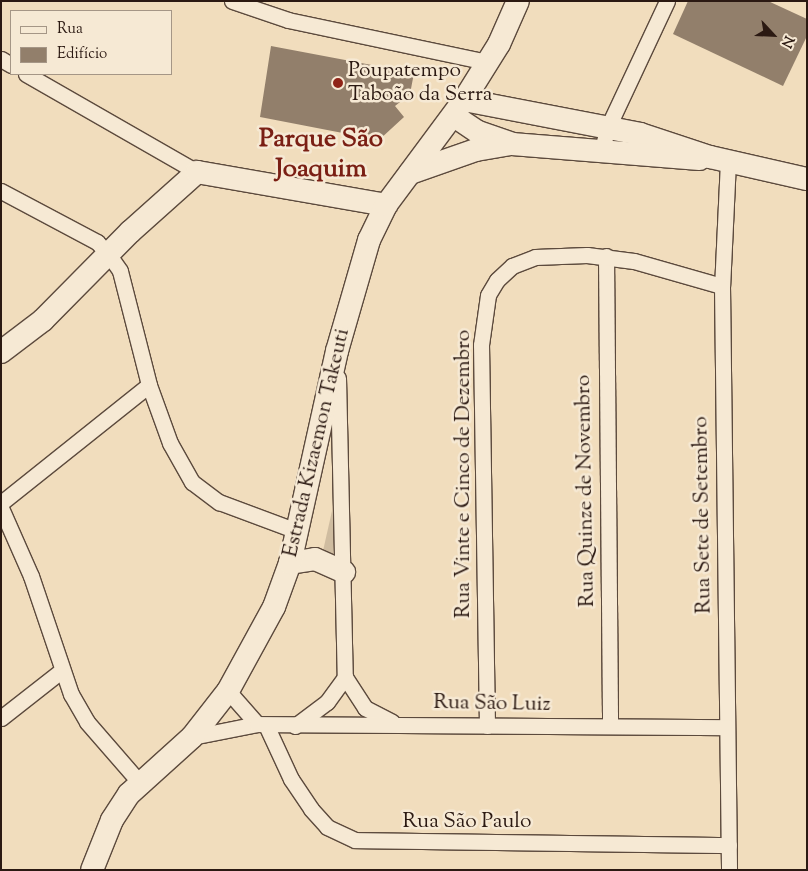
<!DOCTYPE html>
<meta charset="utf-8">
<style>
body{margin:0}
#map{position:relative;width:808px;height:871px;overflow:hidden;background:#f1ddbd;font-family:"Sorts Mill Goudy",serif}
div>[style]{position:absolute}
.green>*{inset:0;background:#cfbca0}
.building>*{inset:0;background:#927f6b}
.roads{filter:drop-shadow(1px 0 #5c4a3d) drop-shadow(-1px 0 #5c4a3d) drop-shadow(0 1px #5c4a3d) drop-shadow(0 -1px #5c4a3d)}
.street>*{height:15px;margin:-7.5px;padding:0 7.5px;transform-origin:7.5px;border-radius:7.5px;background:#f6e9d4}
.secondary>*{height:22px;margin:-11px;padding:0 11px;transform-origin:11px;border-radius:11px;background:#f6e9d4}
.dots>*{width:14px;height:14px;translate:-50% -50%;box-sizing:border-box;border:2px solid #f6e9d4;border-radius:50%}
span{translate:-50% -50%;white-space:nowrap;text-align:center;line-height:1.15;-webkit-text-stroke:5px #f6e9d4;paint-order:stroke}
.poi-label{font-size:21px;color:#2b1912}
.left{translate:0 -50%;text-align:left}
.street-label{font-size:21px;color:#2b1912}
.district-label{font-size:26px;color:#7a1f14;font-weight:700}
.frame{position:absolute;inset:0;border:2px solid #2b1912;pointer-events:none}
.legend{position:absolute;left:10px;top:10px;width:162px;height:65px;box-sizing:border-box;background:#f6e9d4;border:1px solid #a59686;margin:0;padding:6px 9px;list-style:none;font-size:15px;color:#2b1912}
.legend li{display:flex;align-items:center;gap:10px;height:25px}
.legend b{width:25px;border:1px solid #a59686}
.north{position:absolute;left:748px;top:10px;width:50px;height:50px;-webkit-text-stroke:4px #f6e9d4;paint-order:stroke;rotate:115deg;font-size:14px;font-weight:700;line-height:20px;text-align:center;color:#2b1912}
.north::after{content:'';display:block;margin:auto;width:18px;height:22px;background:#2b1912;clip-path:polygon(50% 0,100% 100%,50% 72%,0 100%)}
</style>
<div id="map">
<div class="green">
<i style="clip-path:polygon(345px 453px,343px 557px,323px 551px)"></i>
</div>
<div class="building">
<i style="clip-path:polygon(688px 1px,768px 1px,807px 19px,807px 36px,783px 86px,673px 34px)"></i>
<i style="clip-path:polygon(271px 46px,414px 73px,410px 94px,395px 106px,404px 117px,379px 140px,260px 117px)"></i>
</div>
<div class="roads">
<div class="street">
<i style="left:232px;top:1px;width:59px;rotate:18.7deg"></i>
<i style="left:288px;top:20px;width:204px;rotate:11.9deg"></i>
<i style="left:1px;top:59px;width:12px;rotate:31deg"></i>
<i style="left:26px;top:74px;width:197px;rotate:29.8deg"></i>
<i style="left:602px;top:149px;width:23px;rotate:-75deg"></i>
<i style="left:608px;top:127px;width:139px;rotate:-64.9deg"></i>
<i style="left:728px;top:161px;width:125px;rotate:92.7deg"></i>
<i style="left:722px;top:286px;width:584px;rotate:89.31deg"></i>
<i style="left:1px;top:191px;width:109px;rotate:28deg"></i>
<i style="left:97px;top:242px;width:18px;rotate:47deg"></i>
<i style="left:109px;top:255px;width:19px;rotate:55deg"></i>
<i style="left:120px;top:271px;width:118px;rotate:75.7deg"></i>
<i style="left:149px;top:385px;width:62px;rotate:70.1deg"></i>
<i style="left:170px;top:443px;width:45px;rotate:60.6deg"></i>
<i style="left:192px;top:482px;width:34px;rotate:37deg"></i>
<i style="left:219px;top:502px;width:83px;rotate:20.4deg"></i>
<i style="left:606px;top:256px;width:470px;rotate:89.5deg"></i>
<i style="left:338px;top:378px;width:299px;rotate:88.7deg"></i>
<i style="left:345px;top:677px;width:37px;rotate:57deg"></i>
<i style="left:365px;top:708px;width:30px;rotate:27deg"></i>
<i style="left:1px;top:503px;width:189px;rotate:-38.6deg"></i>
<i style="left:1px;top:508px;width:74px;rotate:66.2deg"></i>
<i style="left:31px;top:576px;width:125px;rotate:71.3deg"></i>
<i style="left:71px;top:694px;width:32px;rotate:60deg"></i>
<i style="left:87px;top:722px;width:81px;rotate:49deg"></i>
<i style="left:228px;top:691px;width:44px;rotate:48.7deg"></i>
<i style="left:1px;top:718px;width:76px;rotate:-38.1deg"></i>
<i style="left:266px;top:725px;width:60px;rotate:65.2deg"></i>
<i style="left:291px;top:779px;width:36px;rotate:56deg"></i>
<i style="left:311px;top:809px;width:24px;rotate:48deg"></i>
<i style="left:327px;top:827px;width:31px;rotate:25deg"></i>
<i style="left:355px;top:840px;width:374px;rotate:0.8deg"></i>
<i style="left:295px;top:726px;width:40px;rotate:-37deg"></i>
<i style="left:327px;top:702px;width:31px;rotate:-54deg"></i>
<i style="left:487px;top:726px;width:381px;rotate:-90.9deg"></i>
<i style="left:481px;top:345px;width:50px;rotate:-82deg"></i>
<i style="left:488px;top:295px;width:17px;rotate:-59deg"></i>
<i style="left:497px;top:280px;width:21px;rotate:-43deg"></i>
<i style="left:512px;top:266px;width:25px;rotate:-21deg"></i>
<i style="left:535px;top:257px;width:52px;rotate:-2.2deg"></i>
<i style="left:587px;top:255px;width:47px;rotate:7.3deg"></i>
<i style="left:634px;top:261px;width:91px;rotate:15.9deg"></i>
<i style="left:192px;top:737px;width:66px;rotate:-11.3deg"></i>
<i style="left:257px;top:724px;width:470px;rotate:0.4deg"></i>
</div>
<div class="secondary">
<i style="left:464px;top:100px;width:179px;rotate:10.9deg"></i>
<i style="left:640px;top:134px;width:74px;rotate:18.2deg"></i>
<i style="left:710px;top:157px;width:99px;rotate:12.8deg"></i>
<i style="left:454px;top:116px;width:29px;rotate:34deg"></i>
<i style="left:478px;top:132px;width:36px;rotate:19deg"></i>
<i style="left:512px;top:144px;width:188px;rotate:4.6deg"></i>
<i style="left:410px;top:173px;width:70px;rotate:-19.2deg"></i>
<i style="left:476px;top:150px;width:34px;rotate:-10deg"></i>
<i style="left:1px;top:352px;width:53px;rotate:-37.3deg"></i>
<i style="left:43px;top:320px;width:124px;rotate:-45.3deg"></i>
<i style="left:130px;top:232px;width:90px;rotate:-41.8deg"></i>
<i style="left:197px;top:172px;width:192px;rotate:9.9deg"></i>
<i style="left:290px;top:563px;width:25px;rotate:-9deg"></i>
<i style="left:315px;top:559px;width:32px;rotate:24deg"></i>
<i style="left:92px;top:870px;width:54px;rotate:-68.2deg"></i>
<i style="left:112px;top:820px;width:31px;rotate:-57deg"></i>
<i style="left:129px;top:794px;width:85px;rotate:-42.1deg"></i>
<i style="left:192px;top:737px;width:58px;rotate:-52deg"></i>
<i style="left:228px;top:691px;width:96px;rotate:-61.3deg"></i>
<i style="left:274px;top:607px;width:47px;rotate:-70deg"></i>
<i style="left:290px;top:563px;width:217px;rotate:-77.5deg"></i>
<i style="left:337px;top:351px;width:116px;rotate:-73.9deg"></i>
<i style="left:369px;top:240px;width:39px;rotate:-64deg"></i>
<i style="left:386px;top:205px;width:131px;rotate:-53.4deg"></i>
<i style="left:464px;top:100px;width:66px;rotate:-58deg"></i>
<i style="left:499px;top:44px;width:47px;rotate:-66.2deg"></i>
</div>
</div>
<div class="dots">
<i style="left:338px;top:83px;background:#8f2418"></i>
</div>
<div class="poi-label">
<span class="left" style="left:348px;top:83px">Poupatempo<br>Taboão da Serra</span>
</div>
<div class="street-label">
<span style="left:317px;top:443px;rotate:-77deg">Estrada Kizaemon Takeuti</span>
<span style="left:464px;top:474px;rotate:-90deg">Rua Vinte e Cinco de Dezembro</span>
<span style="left:586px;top:491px;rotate:-91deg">Rua Quinze de Novembro</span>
<span style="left:703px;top:515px;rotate:-91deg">Rua Sete de Setembro</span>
<span style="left:492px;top:704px;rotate:1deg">Rua São Luiz</span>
<span style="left:467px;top:822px">Rua São Paulo</span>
</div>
<div class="district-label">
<span style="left:321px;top:155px">Parque São<br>Joaquim</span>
</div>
<div class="frame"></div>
<ul class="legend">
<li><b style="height:6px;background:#f6e9d4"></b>Rua</li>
<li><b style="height:14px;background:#927f6b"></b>Edifício</li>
</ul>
<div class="north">N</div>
</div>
